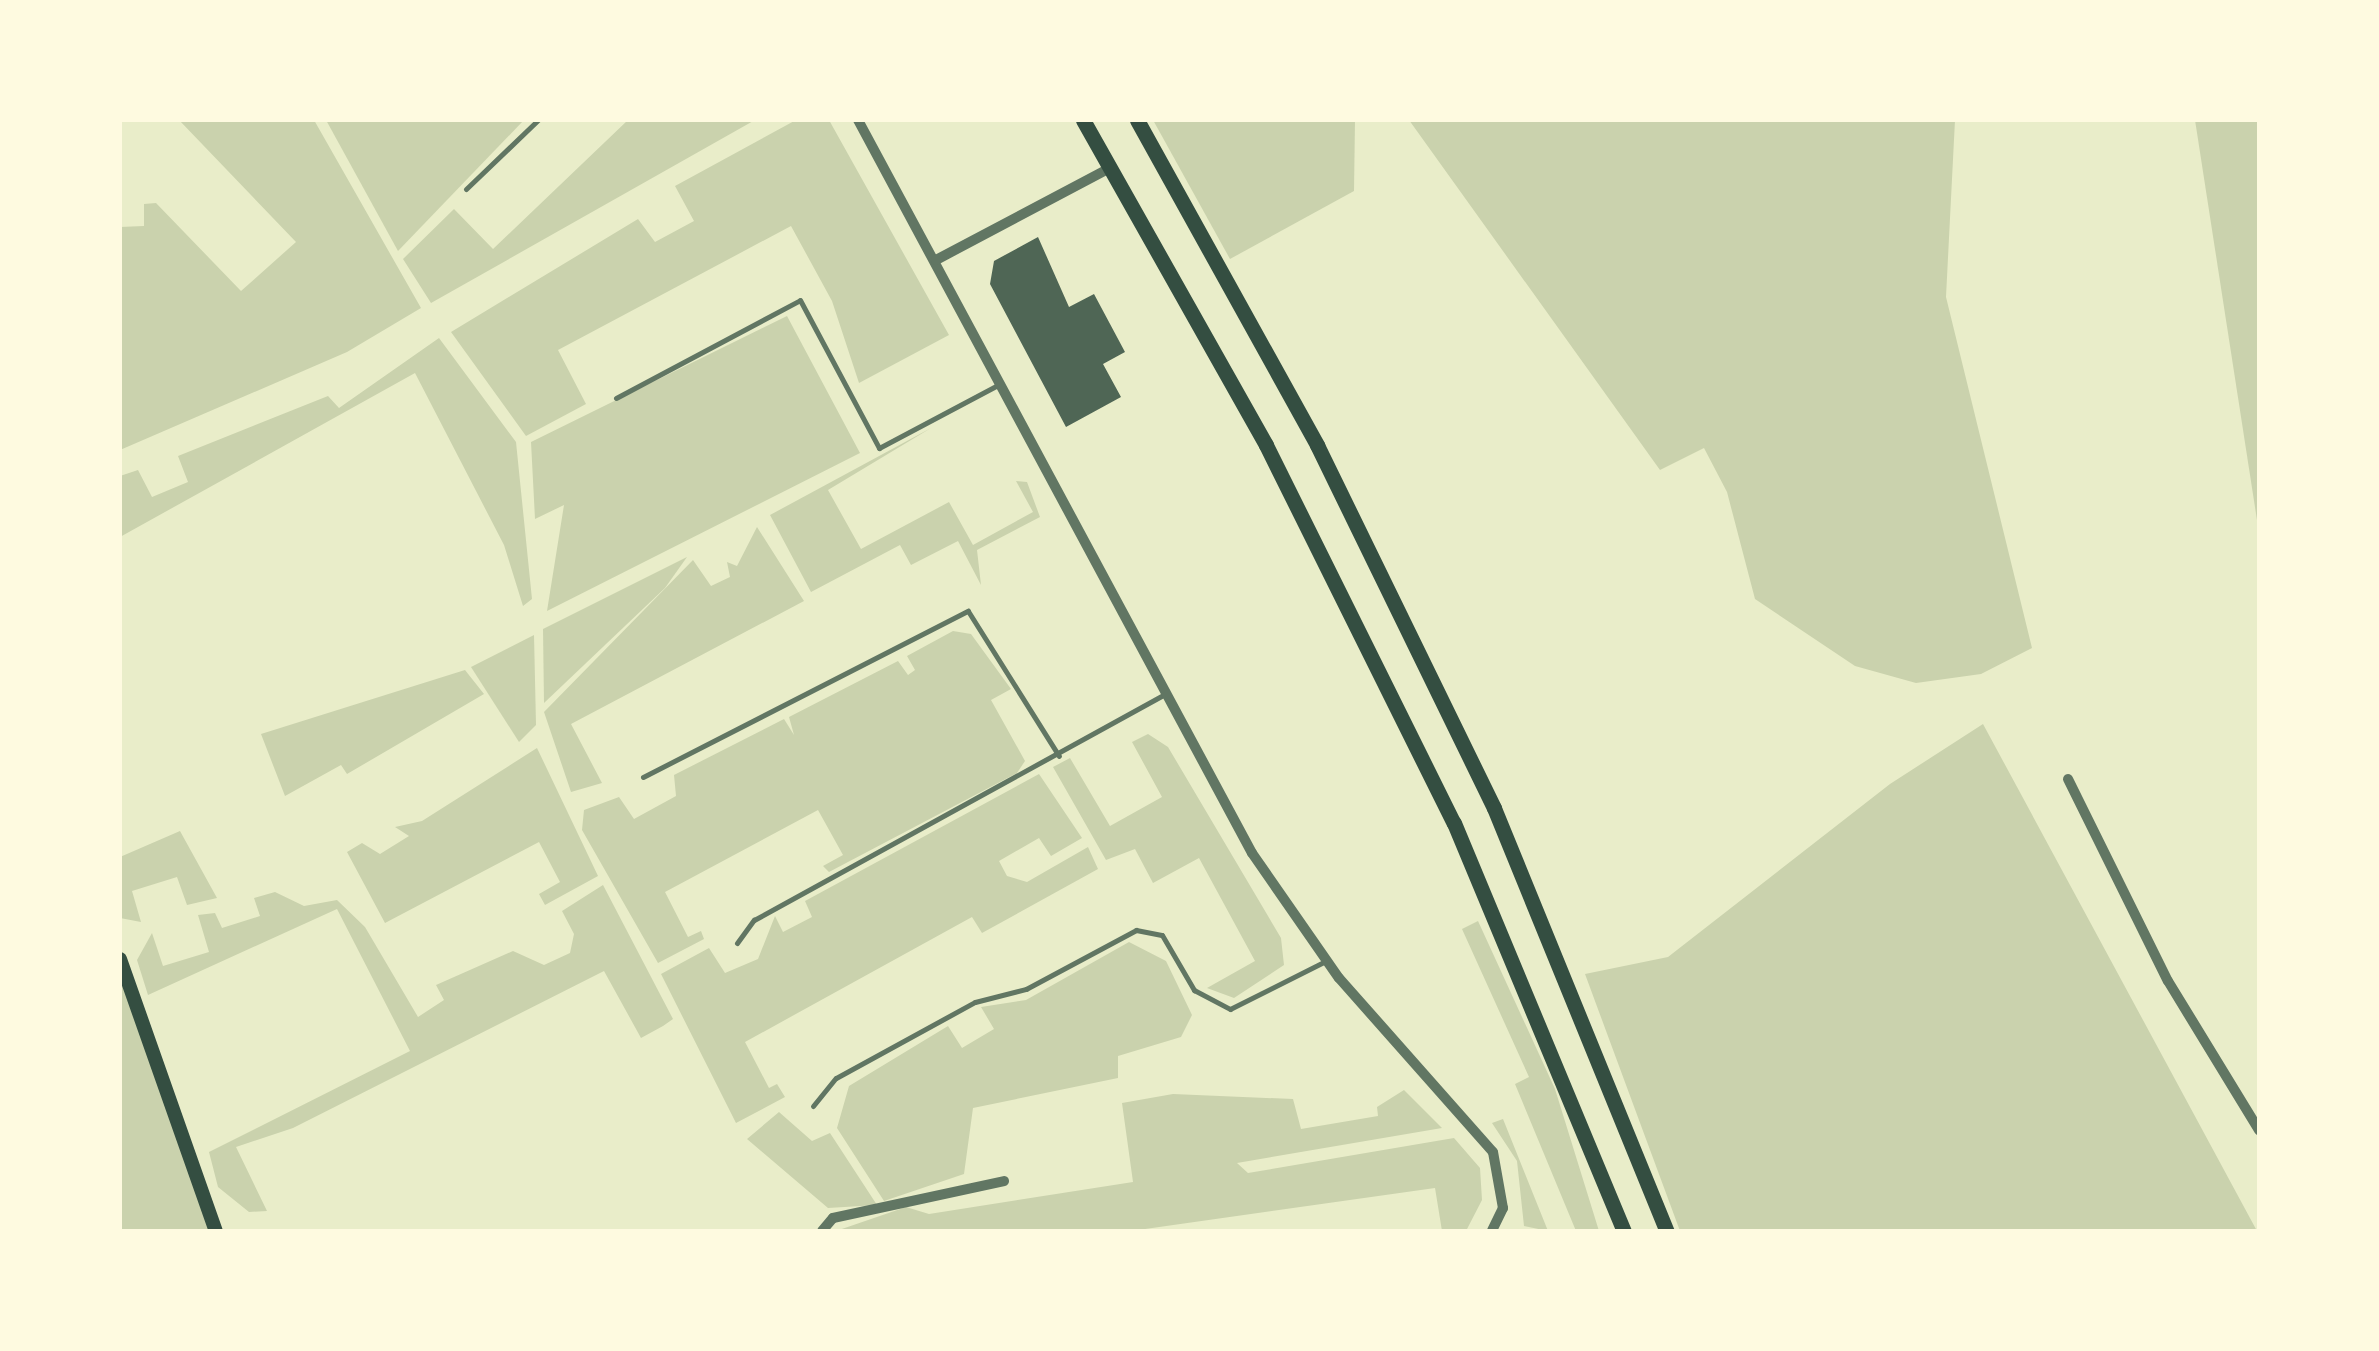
<!DOCTYPE html>
<style>
body{margin:0}
#map{position:relative;width:2379px;height:1351px;overflow:hidden;background:#e9edc9;font-family:"Work Sans",sans-serif}
div>[style]{position:absolute}
.green>*{inset:0;background:#cad2ad}
.building>*{inset:0;background:#4f6655}
.service>*{height:5px;margin:-2.5px;padding:0 2.5px;transform-origin:2.5px;border-radius:2.5px;background:#617663}
.minor>*{height:10px;margin:-5px;padding:0 5px;transform-origin:5px;border-radius:5px;background:#617663}
.secondary>*{height:14px;margin:-7px;padding:0 7px;transform-origin:7px;border-radius:7px;background:#344e41}
.primary>*{height:15px;margin:-7.5px;padding:0 7.5px;transform-origin:7.5px;border-radius:7.5px;background:#344e41}
span{translate:-50% -50%;white-space:nowrap;text-align:center;line-height:1.15;-webkit-text-stroke:8px #fefae0;paint-order:stroke}
.frame{position:absolute;inset:0;border:122px solid #fefae0;pointer-events:none}
</style>
<div id="map">
<div class="green">
<i style="clip-path:polygon(179px 120px,314px 120px,421px 308px,347px 352px,120px 450px,120px 227px,144px 226px,144px 204px,156px 203px,241px 291px,296px 242px)"></i>
<i style="clip-path:polygon(326px 120px,524px 120px,398px 251px)"></i>
<i style="clip-path:polygon(628px 120px,755px 120px,431px 303px,403px 259px,454px 209px,493px 249px)"></i>
<i style="clip-path:polygon(796px 120px,829px 120px,949px 335px,859px 383px,832px 301px,791px 226px,558px 350px,586px 404px,526px 436px,451px 332px,638px 219px,655px 242px,694px 221px,675px 186px)"></i>
<i style="clip-path:polygon(1153px 120px,1355px 120px,1354px 191px,1230px 259px)"></i>
<i style="clip-path:polygon(1409px 120px,1955px 120px,1946px 297px,2032px 648px,1981px 674px,1916px 683px,1855px 666px,1755px 599px,1727px 492px,1704px 448px,1660px 470px)"></i>
<i style="clip-path:polygon(2195px 120px,2259px 120px,2259px 533px)"></i>
<i style="clip-path:polygon(787px 316px,860px 453px,547px 611px,564px 505px,535px 519px,531px 442px)"></i>
<i style="clip-path:polygon(439px 338px,516px 442px,532px 599px,523px 606px,504px 545px,415px 373px,120px 537px,120px 476px,138px 470px,152px 497px,188px 482px,178px 456px,328px 396px,339px 408px)"></i>
<i style="clip-path:polygon(931px 428px,828px 490px,861px 549px,949px 502px,973px 545px,1033px 512px,1016px 481px,1027px 482px,1040px 517px,977px 550px,981px 585px,958px 541px,911px 565px,900px 545px,811px 592px,770px 515px)"></i>
<i style="clip-path:polygon(757px 527px,804px 601px,571px 724px,602px 783px,571px 792px,544px 712px,693px 560px,711px 586px,730px 577px,727px 562px,737px 566px)"></i>
<i style="clip-path:polygon(687px 557px,665px 588px,544px 703px,543px 629px)"></i>
<i style="clip-path:polygon(953px 631px,971px 634px,1011px 689px,991px 700px,1025px 761px,1017px 773px,829px 872px,823px 866px,843px 855px,818px 810px,665px 892px,688px 937px,701px 931px,704px 939px,658px 963px,582px 830px,584px 810px,619px 797px,634px 819px,676px 796px,674px 775px,784px 719px,794px 735px,789px 717px,898px 661px,908px 675px,915px 670px,907px 656px)"></i>
<i style="clip-path:polygon(534px 635px,536px 725px,519px 742px,471px 667px)"></i>
<i style="clip-path:polygon(465px 670px,484px 694px,347px 774px,341px 765px,285px 796px,261px 734px)"></i>
<i style="clip-path:polygon(1983px 724px,2257px 1231px,1680px 1231px,1585px 974px,1668px 957px,1890px 784px)"></i>
<i style="clip-path:polygon(1148px 734px,1168px 747px,1281px 938px,1284px 965px,1234px 998px,1207px 988px,1255px 961px,1199px 858px,1153px 883px,1135px 849px,1106px 860px,1053px 767px,1070px 758px,1110px 826px,1162px 797px,1132px 742px)"></i>
<i style="clip-path:polygon(537px 748px,598px 876px,545px 905px,539px 894px,560px 882px,539px 842px,385px 923px,347px 852px,362px 843px,380px 854px,409px 836px,395px 827px,422px 821px)"></i>
<i style="clip-path:polygon(1039px 774px,1082px 838px,1051px 856px,1039px 838px,999px 861px,1007px 876px,1027px 882px,1088px 847px,1098px 869px,982px 933px,972px 917px,745px 1042px,769px 1088px,777px 1084px,785px 1097px,736px 1123px,661px 974px,709px 948px,725px 973px,758px 959px,775px 916px,783px 932px,812px 917px,805px 901px)"></i>
<i style="clip-path:polygon(180px 831px,217px 898px,187px 905px,177px 877px,132px 891px,141px 922px,120px 918px,120px 857px)"></i>
<i style="clip-path:polygon(603px 885px,673px 1019px,663px 1026px,641px 1038px,604px 971px,293px 1128px,236px 1147px,267px 1211px,249px 1212px,218px 1187px,209px 1152px,410px 1051px,337px 909px,148px 995px,137px 960px,152px 933px,163px 966px,209px 952px,198px 915px,215px 913px,222px 928px,260px 916px,254px 898px,275px 892px,304px 906px,337px 900px,365px 927px,418px 1017px,444px 1000px,436px 985px,513px 951px,544px 965px,570px 953px,574px 934px,562px 911px)"></i>
<i style="clip-path:polygon(1478px 921px,1555px 1089px,1599px 1231px,1576px 1231px,1515px 1084px,1529px 1077px,1462px 929px)"></i>
<i style="clip-path:polygon(1129px 942px,1166px 961px,1192px 1015px,1181px 1037px,1118px 1056px,1118px 1078px,973px 1108px,964px 1174px,884px 1201px,837px 1128px,849px 1086px,948px 1026px,962px 1048px,994px 1029px,981px 1007px,1026px 1000px)"></i>
<i style="clip-path:polygon(120px 957px,216px 1231px,120px 1231px)"></i>
<i style="clip-path:polygon(1404px 1090px,1442px 1128px,1237px 1163px,1248px 1173px,1454px 1138px,1480px 1168px,1482px 1200px,1466px 1231px,1442px 1231px,1435px 1188px,1131px 1231px,836px 1231px,906px 1207px,929px 1214px,1133px 1182px,1122px 1103px,1173px 1094px,1293px 1099px,1301px 1129px,1378px 1116px,1377px 1107px)"></i>
<i style="clip-path:polygon(779px 1112px,812px 1141px,830px 1133px,877px 1205px,828px 1208px,747px 1139px)"></i>
<i style="clip-path:polygon(1503px 1119px,1548px 1231px,1524px 1226px,1517px 1161px,1492px 1123px)"></i>
</div>
<div class="building">
<i style="clip-path:polygon(1038px 237px,1069px 307px,1094px 294px,1125px 352px,1103px 364px,1121px 397px,1066px 427px,990px 284px,994px 261px)"></i>
</div>
<div class="service">
<i style="left:466px;top:189px;width:100px;rotate:-43.8deg"></i>
<i style="left:616px;top:398px;width:208px;rotate:-28deg"></i>
<i style="left:800px;top:300px;width:168px;rotate:61.9deg"></i>
<i style="left:879px;top:448px;width:135px;rotate:-27.9deg"></i>
<i style="left:643px;top:777px;width:365px;rotate:-27.1deg"></i>
<i style="left:968px;top:611px;width:171px;rotate:57.9deg"></i>
<i style="left:737px;top:943px;width:29px;rotate:-54deg"></i>
<i style="left:754px;top:920px;width:468px;rotate:-28.8deg"></i>
<i style="left:813px;top:1106px;width:36px;rotate:-51deg"></i>
<i style="left:836px;top:1078px;width:158px;rotate:-28.7deg"></i>
<i style="left:975px;top:1002px;width:53px;rotate:-14.3deg"></i>
<i style="left:1026px;top:989px;width:125px;rotate:-28.2deg"></i>
<i style="left:1136px;top:930px;width:26px;rotate:11deg"></i>
<i style="left:1162px;top:935px;width:64px;rotate:59.8deg"></i>
<i style="left:1194px;top:990px;width:41px;rotate:27.8deg"></i>
<i style="left:1230px;top:1009px;width:107px;rotate:-26.6deg"></i>
</div>
<div class="minor">
<i style="left:858px;top:120px;width:832px;rotate:61.74deg"></i>
<i style="left:1252px;top:853px;width:152px;rotate:55.2deg"></i>
<i style="left:1339px;top:978px;width:232px;rotate:48.5deg"></i>
<i style="left:1493px;top:1152px;width:57px;rotate:79.9deg"></i>
<i style="left:1503px;top:1208px;width:25px;rotate:116deg"></i>
<i style="left:936px;top:260px;width:197px;rotate:-27.9deg"></i>
<i style="left:2068px;top:779px;width:225px;rotate:63.7deg"></i>
<i style="left:2168px;top:981px;width:175px;rotate:58.6deg"></i>
<i style="left:822px;top:1231px;width:17px;rotate:-50deg"></i>
<i style="left:833px;top:1218px;width:175px;rotate:-12.2deg"></i>
</div>
<div class="secondary">
<i style="left:120px;top:959px;width:288px;rotate:70.6deg"></i>
</div>
<div class="primary">
<i style="left:1083px;top:120px;width:373px;rotate:60.6deg"></i>
<i style="left:1266px;top:445px;width:422px;rotate:63.6deg"></i>
<i style="left:1454px;top:823px;width:442px;rotate:67.4deg"></i>
<i style="left:1137px;top:120px;width:372px;rotate:61deg"></i>
<i style="left:1317px;top:445px;width:404px;rotate:64deg"></i>
<i style="left:1494px;top:808px;width:457px;rotate:67.8deg"></i>
</div>
<div class="frame"></div>
</div>
